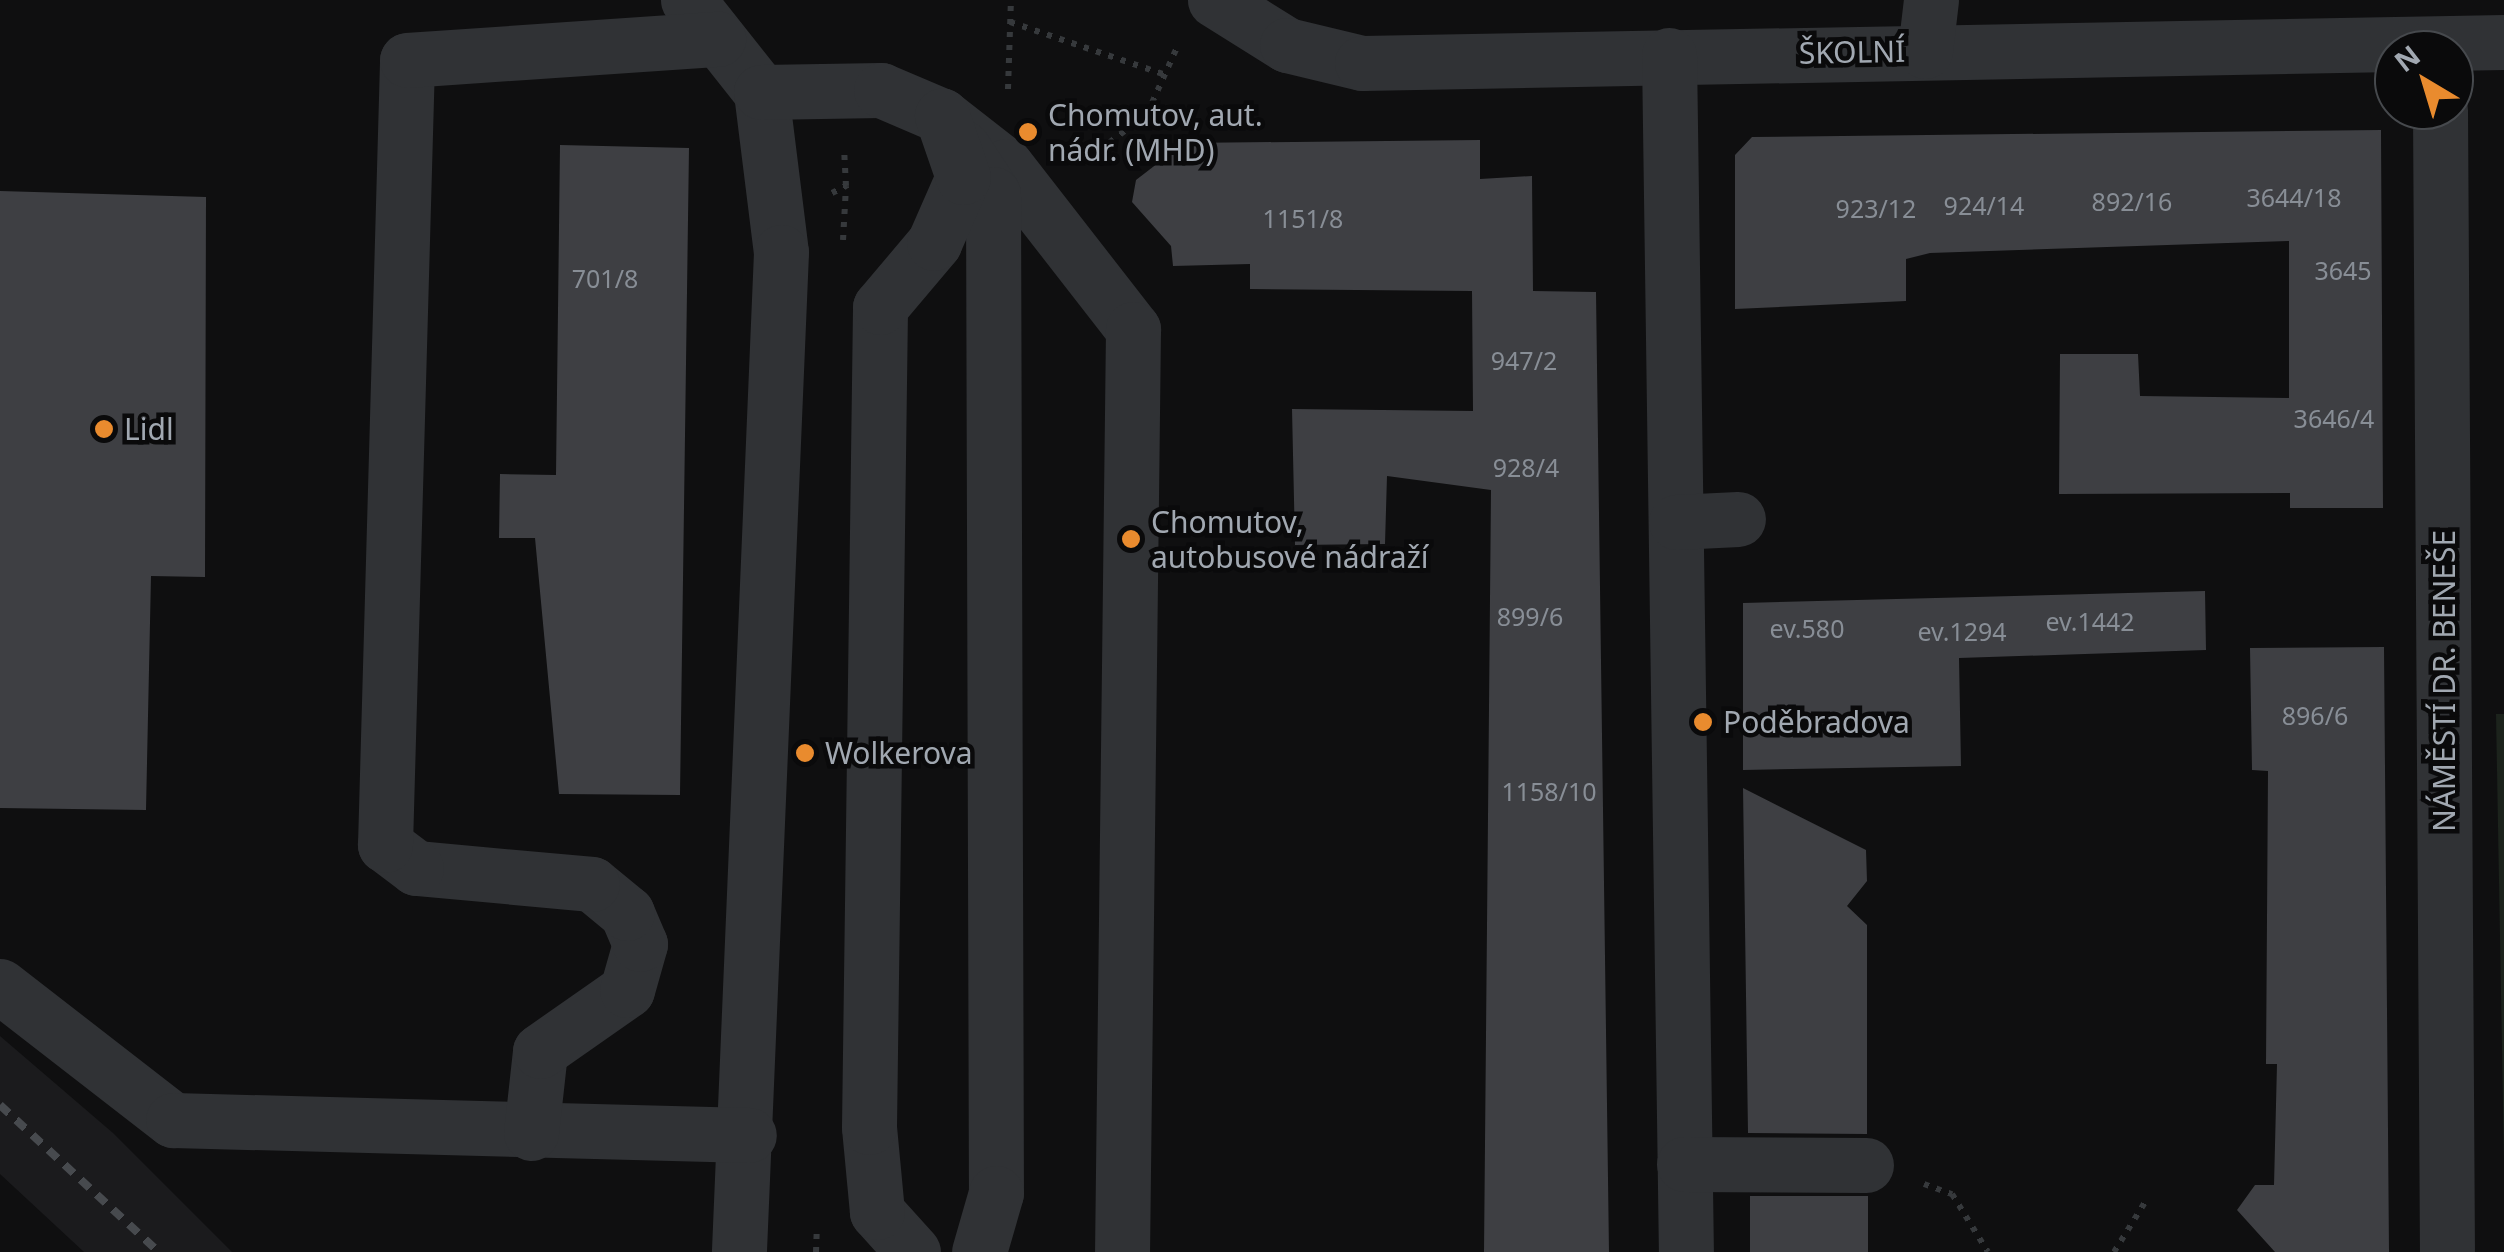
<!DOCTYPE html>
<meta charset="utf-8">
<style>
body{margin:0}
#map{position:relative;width:2504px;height:1252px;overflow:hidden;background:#0f0f10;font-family:"Noto Sans",sans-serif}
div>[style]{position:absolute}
.built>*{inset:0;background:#1b1b1d}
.green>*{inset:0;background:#1c231c}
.building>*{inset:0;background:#3e3f43;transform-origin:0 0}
.path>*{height:6px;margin-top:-3px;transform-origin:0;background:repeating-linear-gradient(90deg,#36393c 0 5px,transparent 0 13px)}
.minor>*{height:55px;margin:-27.5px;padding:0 27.5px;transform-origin:27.5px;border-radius:27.5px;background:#303235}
.rail>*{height:8px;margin-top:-4px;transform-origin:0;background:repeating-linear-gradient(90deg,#474a4e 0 12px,transparent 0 22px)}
.dots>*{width:28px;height:28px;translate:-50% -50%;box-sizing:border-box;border:5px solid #0a0a0b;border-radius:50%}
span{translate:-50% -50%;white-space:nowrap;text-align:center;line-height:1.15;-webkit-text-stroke:9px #0a0a0b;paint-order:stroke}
.number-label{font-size:25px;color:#888e96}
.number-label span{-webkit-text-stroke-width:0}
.street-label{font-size:30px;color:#a1a8b1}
.poi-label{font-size:30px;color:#a1a8b1}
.left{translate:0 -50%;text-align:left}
.north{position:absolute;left:2374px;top:30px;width:100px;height:100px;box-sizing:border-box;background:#0a0a0b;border:2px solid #46494d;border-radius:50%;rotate:322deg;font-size:28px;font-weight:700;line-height:40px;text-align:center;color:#a1a8b1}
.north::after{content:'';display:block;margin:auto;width:35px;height:45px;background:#e98b2e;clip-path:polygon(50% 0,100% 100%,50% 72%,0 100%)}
</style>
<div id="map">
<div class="built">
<i style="clip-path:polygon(0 1036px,113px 1133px,232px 1252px,84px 1252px,0 1174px)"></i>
</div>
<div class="green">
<i style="clip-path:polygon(2496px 714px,2504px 714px,2504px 1160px)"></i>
</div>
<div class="building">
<i style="clip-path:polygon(2381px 130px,2383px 508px,2290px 508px,2290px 493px,2059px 494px,2060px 354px,2138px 354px,2140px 396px,2289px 398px,2289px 241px,1930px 253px,1906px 259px,1906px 301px,1735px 309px,1735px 155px,1752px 137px)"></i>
<i style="clip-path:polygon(1480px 140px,1480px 179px,1532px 176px,1533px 291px,1596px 292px,1609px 1252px,1484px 1252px,1491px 490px,1387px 476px,1385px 544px,1295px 545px,1292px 409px,1473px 411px,1472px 291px,1250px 289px,1250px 264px,1173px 266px,1171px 246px,1132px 202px,1136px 180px,1184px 143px)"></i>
<i style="clip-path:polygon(560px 145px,689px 148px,680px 795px,559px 794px,535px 538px,499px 538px,500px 474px,556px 475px)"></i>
<i style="clip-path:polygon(0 191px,206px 197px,205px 577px,151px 576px,146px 810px,0 808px)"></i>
<i style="clip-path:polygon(2205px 591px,2206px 650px,1959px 658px,1961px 766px,1743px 770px,1743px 603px)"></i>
<i style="clip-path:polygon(2384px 647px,2389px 1252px,2275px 1252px,2237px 1210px,2255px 1185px,2274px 1185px,2277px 1064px,2266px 1064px,2268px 771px,2252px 770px,2250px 648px)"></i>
<i style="clip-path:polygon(1743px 788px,1866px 850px,1867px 881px,1847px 906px,1867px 925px,1867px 1134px,1748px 1133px)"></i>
<i style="left:1750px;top:1196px;width:118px;height:56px"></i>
</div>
<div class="path">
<i style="left:1010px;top:22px;width:165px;rotate:18.8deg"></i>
<i style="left:1008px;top:89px;width:89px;rotate:-88.1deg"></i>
<i style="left:1089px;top:158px;width:73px;rotate:-37.2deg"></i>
<i style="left:1147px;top:114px;width:76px;rotate:-65.8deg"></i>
<i style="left:832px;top:193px;width:16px;rotate:-27deg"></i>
<i style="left:846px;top:186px;width:37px;rotate:-93deg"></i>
<i style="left:843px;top:240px;width:54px;rotate:-86.8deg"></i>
<i style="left:1924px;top:1184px;width:30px;rotate:20deg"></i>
<i style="left:1952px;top:1194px;width:68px;rotate:58.2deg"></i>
<i style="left:816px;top:1252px;width:26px;rotate:-88deg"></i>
<i style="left:2114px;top:1252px;width:62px;rotate:-58.1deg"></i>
</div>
<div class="minor">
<i style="left:688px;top:0;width:117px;rotate:51.6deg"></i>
<i style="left:761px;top:92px;width:161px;rotate:82.9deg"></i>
<i style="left:781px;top:252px;width:1001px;rotate:92.41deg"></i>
<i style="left:1215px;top:0;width:85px;rotate:32deg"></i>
<i style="left:1287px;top:45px;width:77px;rotate:13.5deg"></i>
<i style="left:1362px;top:63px;width:1142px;rotate:-1.05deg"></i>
<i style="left:1925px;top:51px;width:51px;rotate:-83.3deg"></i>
<i style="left:1669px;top:55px;width:1197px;rotate:89.19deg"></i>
<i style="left:761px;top:92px;width:120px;rotate:-1deg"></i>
<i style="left:881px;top:90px;width:66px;rotate:23.1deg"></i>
<i style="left:942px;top:116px;width:81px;rotate:38deg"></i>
<i style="left:1006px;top:166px;width:207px;rotate:52.1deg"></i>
<i style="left:1133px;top:329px;width:923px;rotate:90.68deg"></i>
<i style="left:2440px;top:110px;width:1142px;rotate:89.65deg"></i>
<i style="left:963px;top:148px;width:55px;rotate:56.9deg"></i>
<i style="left:993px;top:194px;width:999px;rotate:89.83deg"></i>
<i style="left:996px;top:1193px;width:61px;rotate:106.1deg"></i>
<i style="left:1676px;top:522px;width:62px;rotate:-2.8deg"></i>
<i style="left:0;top:986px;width:219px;rotate:37.8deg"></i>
<i style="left:173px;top:1120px;width:576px;rotate:1.49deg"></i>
<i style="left:531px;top:1133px;width:82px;rotate:-83.7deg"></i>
<i style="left:540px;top:1051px;width:106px;rotate:-35deg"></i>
<i style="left:627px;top:990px;width:48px;rotate:-74.2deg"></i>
<i style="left:640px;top:944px;width:34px;rotate:-113deg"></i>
<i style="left:627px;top:913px;width:45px;rotate:-140.4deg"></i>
<i style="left:592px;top:884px;width:177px;rotate:-174.8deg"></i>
<i style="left:416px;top:868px;width:39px;rotate:-143deg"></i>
<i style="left:385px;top:845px;width:785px;rotate:-88.39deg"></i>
<i style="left:407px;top:60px;width:312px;rotate:-3.9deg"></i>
<i style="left:1684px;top:1164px;width:182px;rotate:0.3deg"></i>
<i style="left:913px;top:1252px;width:54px;rotate:-132deg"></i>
<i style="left:877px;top:1212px;width:85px;rotate:-95.4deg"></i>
<i style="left:869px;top:1127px;width:820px;rotate:-89.23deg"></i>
<i style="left:880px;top:307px;width:84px;rotate:-49.8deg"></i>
<i style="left:934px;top:243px;width:72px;rotate:-66.3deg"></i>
<i style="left:963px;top:177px;width:65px;rotate:-109deg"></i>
</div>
<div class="rail">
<i style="left:0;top:1105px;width:217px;rotate:42.8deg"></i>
</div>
<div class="dots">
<i style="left:1028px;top:132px;background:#e98b2e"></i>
<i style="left:104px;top:429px;background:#e98b2e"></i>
<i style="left:1131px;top:539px;background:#e98b2e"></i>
<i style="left:1703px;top:722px;background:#e98b2e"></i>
<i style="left:805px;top:753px;background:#e98b2e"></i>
</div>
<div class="number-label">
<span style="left:2294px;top:197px">3644/18</span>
<span style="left:2132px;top:201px">892/16</span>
<span style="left:1984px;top:205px">924/14</span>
<span style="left:1876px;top:208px">923/12</span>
<span style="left:1303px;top:218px">1151/8</span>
<span style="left:2343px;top:270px">3645</span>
<span style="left:605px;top:278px">701/8</span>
<span style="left:1524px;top:360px">947/2</span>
<span style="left:2334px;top:418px">3646/4</span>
<span style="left:1526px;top:467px">928/4</span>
<span style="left:1530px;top:616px">899/6</span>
<span style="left:2090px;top:621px">ev.1442</span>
<span style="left:1807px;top:628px">ev.580</span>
<span style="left:1962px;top:631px">ev.1294</span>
<span style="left:2315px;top:715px">896/6</span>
<span style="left:1549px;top:791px">1158/10</span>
</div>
<div class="street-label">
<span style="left:1852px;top:52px;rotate:-1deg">ŠKOLNÍ</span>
<span style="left:2444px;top:681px;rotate:-90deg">NÁMĚSTÍ DR. BENEŠE</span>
</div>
<div class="poi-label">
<span class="left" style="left:1048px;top:132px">Chomutov, aut.<br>nádr. (MHD)</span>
<span class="left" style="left:124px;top:429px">Lidl</span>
<span class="left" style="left:1151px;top:539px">Chomutov,<br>autobusové nádraží</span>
<span class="left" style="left:1723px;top:722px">Poděbradova</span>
<span class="left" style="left:825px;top:753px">Wolkerova</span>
</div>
<div class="north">N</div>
</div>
